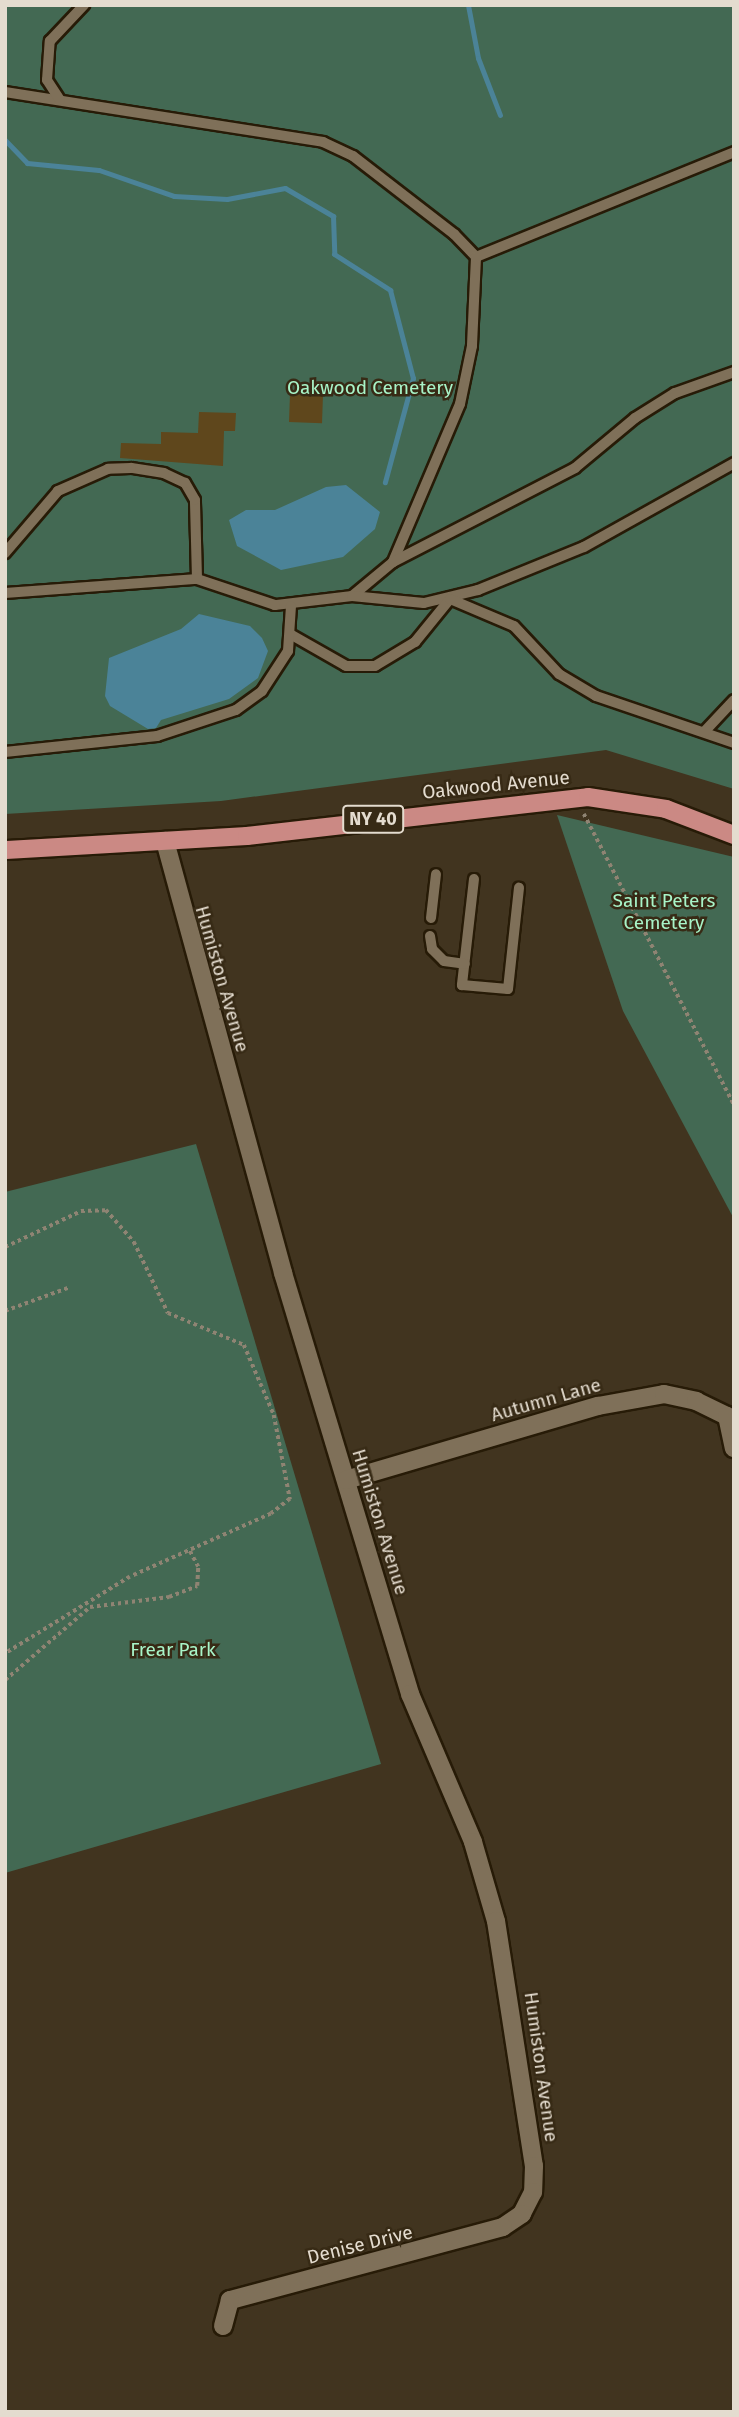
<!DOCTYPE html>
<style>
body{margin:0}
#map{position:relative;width:739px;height:2417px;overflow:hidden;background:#41341f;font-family:"Fira Sans",sans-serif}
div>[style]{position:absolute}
.green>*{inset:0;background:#436953}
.water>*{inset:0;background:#4b8398}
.stream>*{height:5px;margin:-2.5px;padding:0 2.5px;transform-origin:2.5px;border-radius:2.5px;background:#4b8398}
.building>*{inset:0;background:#5f471c;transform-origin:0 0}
.path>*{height:3.5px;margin-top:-1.75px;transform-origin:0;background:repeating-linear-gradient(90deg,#8f8473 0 3.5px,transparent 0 7px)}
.roads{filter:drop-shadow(2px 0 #271b07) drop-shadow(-2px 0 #271b07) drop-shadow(0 2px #271b07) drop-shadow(0 -2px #271b07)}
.service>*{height:10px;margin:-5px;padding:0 5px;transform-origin:5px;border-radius:5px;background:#7f7059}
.minor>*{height:18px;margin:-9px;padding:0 9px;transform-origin:9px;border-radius:9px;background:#7f7059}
.primary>*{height:18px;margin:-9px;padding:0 9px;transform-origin:9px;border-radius:9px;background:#cb8984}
span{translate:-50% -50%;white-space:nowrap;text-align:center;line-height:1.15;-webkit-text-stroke:5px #372a15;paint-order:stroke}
.shield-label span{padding:2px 5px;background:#372a15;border:2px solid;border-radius:5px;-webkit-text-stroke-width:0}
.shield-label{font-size:18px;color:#e4dccf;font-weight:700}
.park-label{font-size:19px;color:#a8f4c8}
.street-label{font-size:19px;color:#e4dccf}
.frame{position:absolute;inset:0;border:7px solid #e4dccf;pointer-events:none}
</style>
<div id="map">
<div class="green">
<i style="clip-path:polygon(5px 5px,734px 5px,734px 789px,606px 750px,221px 801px,5px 814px)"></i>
<i style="clip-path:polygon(557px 815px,734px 857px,734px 1219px,623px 1011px)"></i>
<i style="clip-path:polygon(196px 1144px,381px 1764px,5px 1873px,5px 1192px)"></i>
</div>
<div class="water">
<i style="clip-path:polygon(346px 485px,380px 512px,375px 529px,343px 557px,281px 570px,237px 546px,229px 520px,246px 510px,275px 510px,326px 487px)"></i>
<i style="clip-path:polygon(199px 614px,250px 626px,262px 638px,268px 651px,258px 678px,229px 699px,161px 720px,156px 728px,148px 729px,110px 706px,105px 696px,109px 658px,181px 629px)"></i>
</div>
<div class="stream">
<i style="left:468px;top:5px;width:54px;rotate:79.3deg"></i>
<i style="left:478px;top:58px;width:61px;rotate:68.9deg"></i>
<i style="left:5px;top:140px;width:32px;rotate:46deg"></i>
<i style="left:27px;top:163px;width:72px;rotate:5.6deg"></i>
<i style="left:99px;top:170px;width:79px;rotate:19.1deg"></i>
<i style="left:174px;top:196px;width:53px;rotate:3.2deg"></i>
<i style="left:227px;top:199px;width:59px;rotate:-10.7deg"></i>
<i style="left:285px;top:188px;width:56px;rotate:30.3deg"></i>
<i style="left:333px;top:216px;width:38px;rotate:88deg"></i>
<i style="left:334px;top:254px;width:67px;rotate:32.7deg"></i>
<i style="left:390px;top:290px;width:91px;rotate:75.4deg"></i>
<i style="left:413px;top:378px;width:108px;rotate:105.1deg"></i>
</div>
<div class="building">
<i style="left:290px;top:394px;width:33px;height:28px;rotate:2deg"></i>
<i style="clip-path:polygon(199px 412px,236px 413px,235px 431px,224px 431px,223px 466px,120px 458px,121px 443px,161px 444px,161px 432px,198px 433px)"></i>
</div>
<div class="path">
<i style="left:584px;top:814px;width:326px;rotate:62.7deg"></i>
<i style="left:5px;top:1247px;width:84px;rotate:-25.3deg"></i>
<i style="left:81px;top:1211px;width:25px;rotate:-2deg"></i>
<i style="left:106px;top:1210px;width:43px;rotate:48.8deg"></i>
<i style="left:134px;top:1242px;width:79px;rotate:64.4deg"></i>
<i style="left:168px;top:1313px;width:82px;rotate:22.8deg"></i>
<i style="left:244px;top:1345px;width:76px;rotate:66.8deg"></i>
<i style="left:274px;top:1415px;width:86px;rotate:79.2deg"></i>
<i style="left:290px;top:1499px;width:24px;rotate:142deg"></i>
<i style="left:271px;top:1514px;width:154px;rotate:155.9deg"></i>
<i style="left:130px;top:1577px;width:147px;rotate:148.4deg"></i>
<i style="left:5px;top:1311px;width:67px;rotate:-20.1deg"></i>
<i style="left:5px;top:1680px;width:112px;rotate:-40.7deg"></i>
<i style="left:90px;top:1607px;width:80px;rotate:-7.2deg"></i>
<i style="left:169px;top:1597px;width:30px;rotate:-21deg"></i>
<i style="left:197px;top:1586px;width:19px;rotate:-87deg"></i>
<i style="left:198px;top:1567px;width:21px;rotate:-118deg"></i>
</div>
<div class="roads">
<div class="service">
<i style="left:5px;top:92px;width:322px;rotate:8.9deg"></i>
<i style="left:323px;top:142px;width:33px;rotate:25deg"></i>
<i style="left:353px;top:156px;width:128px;rotate:37.7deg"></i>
<i style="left:454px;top:234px;width:32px;rotate:46deg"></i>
<i style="left:476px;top:257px;width:89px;rotate:92.6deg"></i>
<i style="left:472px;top:346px;width:59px;rotate:101.7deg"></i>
<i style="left:460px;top:404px;width:172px;rotate:113deg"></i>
<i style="left:393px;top:562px;width:53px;rotate:140.3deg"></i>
<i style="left:352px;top:596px;width:78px;rotate:173.3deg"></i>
<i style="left:275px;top:605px;width:82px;rotate:-161.6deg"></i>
<i style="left:197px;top:579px;width:79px;rotate:-91.5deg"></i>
<i style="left:195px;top:500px;width:20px;rotate:-120deg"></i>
<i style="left:185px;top:483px;width:23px;rotate:-155deg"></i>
<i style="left:164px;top:473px;width:33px;rotate:-171deg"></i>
<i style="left:131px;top:468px;width:23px;rotate:178deg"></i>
<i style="left:108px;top:469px;width:55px;rotate:156.3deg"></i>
<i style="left:58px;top:491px;width:82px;rotate:130.5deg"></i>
<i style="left:60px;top:100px;width:24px;rotate:-123deg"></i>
<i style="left:47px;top:80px;width:39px;rotate:-86deg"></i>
<i style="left:50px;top:41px;width:50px;rotate:-46.6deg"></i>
<i style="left:476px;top:257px;width:279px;rotate:-22.1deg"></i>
<i style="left:393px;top:562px;width:205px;rotate:-27.3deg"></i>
<i style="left:575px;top:468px;width:78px;rotate:-39.8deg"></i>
<i style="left:635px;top:418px;width:47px;rotate:-32deg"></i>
<i style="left:675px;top:393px;width:63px;rotate:-19.6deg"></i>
<i style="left:5px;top:593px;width:193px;rotate:-4.2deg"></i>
<i style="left:352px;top:596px;width:72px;rotate:5.6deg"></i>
<i style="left:424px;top:603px;width:56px;rotate:-13.5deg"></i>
<i style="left:478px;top:590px;width:114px;rotate:-22.1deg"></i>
<i style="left:584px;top:547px;width:172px;rotate:-29.2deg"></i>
<i style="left:290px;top:634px;width:64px;rotate:29.7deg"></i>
<i style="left:346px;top:666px;width:29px"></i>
<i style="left:375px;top:666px;width:47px;rotate:-31deg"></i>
<i style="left:415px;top:642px;width:55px;rotate:-50.9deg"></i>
<i style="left:450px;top:599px;width:69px;rotate:22.9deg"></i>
<i style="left:514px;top:626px;width:66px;rotate:46.8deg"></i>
<i style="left:559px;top:674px;width:43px;rotate:30.7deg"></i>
<i style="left:596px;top:696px;width:146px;rotate:18.8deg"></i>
<i style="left:704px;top:732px;width:44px;rotate:-46.8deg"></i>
<i style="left:5px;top:752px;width:153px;rotate:-6deg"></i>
<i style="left:157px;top:736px;width:83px;rotate:-18.2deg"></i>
<i style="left:236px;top:710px;width:32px;rotate:-36deg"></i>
<i style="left:262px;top:691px;width:48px;rotate:-57deg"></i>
<i style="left:288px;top:651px;width:45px;rotate:-86.2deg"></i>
<i style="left:474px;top:879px;width:107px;rotate:96.5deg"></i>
<i style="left:462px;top:985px;width:46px;rotate:5deg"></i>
<i style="left:508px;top:989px;width:102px;rotate:-83.8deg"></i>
<i style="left:431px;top:918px;width:44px;rotate:-83.5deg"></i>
<i style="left:430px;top:936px;width:13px;rotate:81deg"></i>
<i style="left:432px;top:949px;width:17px;rotate:45deg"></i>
<i style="left:444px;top:961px;width:21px;rotate:8deg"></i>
</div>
<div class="minor">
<i style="left:165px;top:841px;width:448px;rotate:74.7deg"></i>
<i style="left:283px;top:1273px;width:440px;rotate:73.2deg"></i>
<i style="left:410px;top:1694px;width:161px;rotate:66.9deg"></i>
<i style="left:473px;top:1842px;width:82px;rotate:73.8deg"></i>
<i style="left:496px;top:1921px;width:248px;rotate:81.2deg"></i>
<i style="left:534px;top:2166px;width:26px;rotate:92deg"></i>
<i style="left:533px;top:2192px;width:25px;rotate:117deg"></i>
<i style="left:522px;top:2214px;width:23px;rotate:146deg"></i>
<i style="left:503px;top:2227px;width:283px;rotate:165deg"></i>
<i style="left:230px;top:2300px;width:27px;rotate:105deg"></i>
<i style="left:346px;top:1480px;width:263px;rotate:-16.4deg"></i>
<i style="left:598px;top:1406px;width:67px;rotate:-10.3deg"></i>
<i style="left:664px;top:1394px;width:33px;rotate:12deg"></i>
<i style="left:696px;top:1401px;width:34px;rotate:26deg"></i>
<i style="left:727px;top:1416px;width:33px;rotate:78deg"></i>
</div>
<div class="primary">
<i style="left:5px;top:850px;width:242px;rotate:-3.3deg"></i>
<i style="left:247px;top:836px;width:343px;rotate:-6.5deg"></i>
<i style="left:588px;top:797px;width:79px;rotate:8.7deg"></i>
<i style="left:666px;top:809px;width:73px;rotate:20.9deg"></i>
</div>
</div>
<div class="shield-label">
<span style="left:373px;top:819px">NY 40</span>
</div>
<div class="park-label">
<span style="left:370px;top:388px">Oakwood Cemetery</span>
<span style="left:664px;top:912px">Saint Peters<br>Cemetery</span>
<span style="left:173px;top:1650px">Frear Park</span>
</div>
<div class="street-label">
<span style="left:496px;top:785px;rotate:-6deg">Oakwood Avenue</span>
<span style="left:222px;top:979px;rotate:74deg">Humiston Avenue</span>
<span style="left:546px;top:1400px;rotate:-16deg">Autumn Lane</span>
<span style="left:380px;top:1522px;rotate:73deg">Humiston Avenue</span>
<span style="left:541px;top:2067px;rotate:82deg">Humiston Avenue</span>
<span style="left:360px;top:2245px;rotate:-14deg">Denise Drive</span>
</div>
<div class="frame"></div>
</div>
